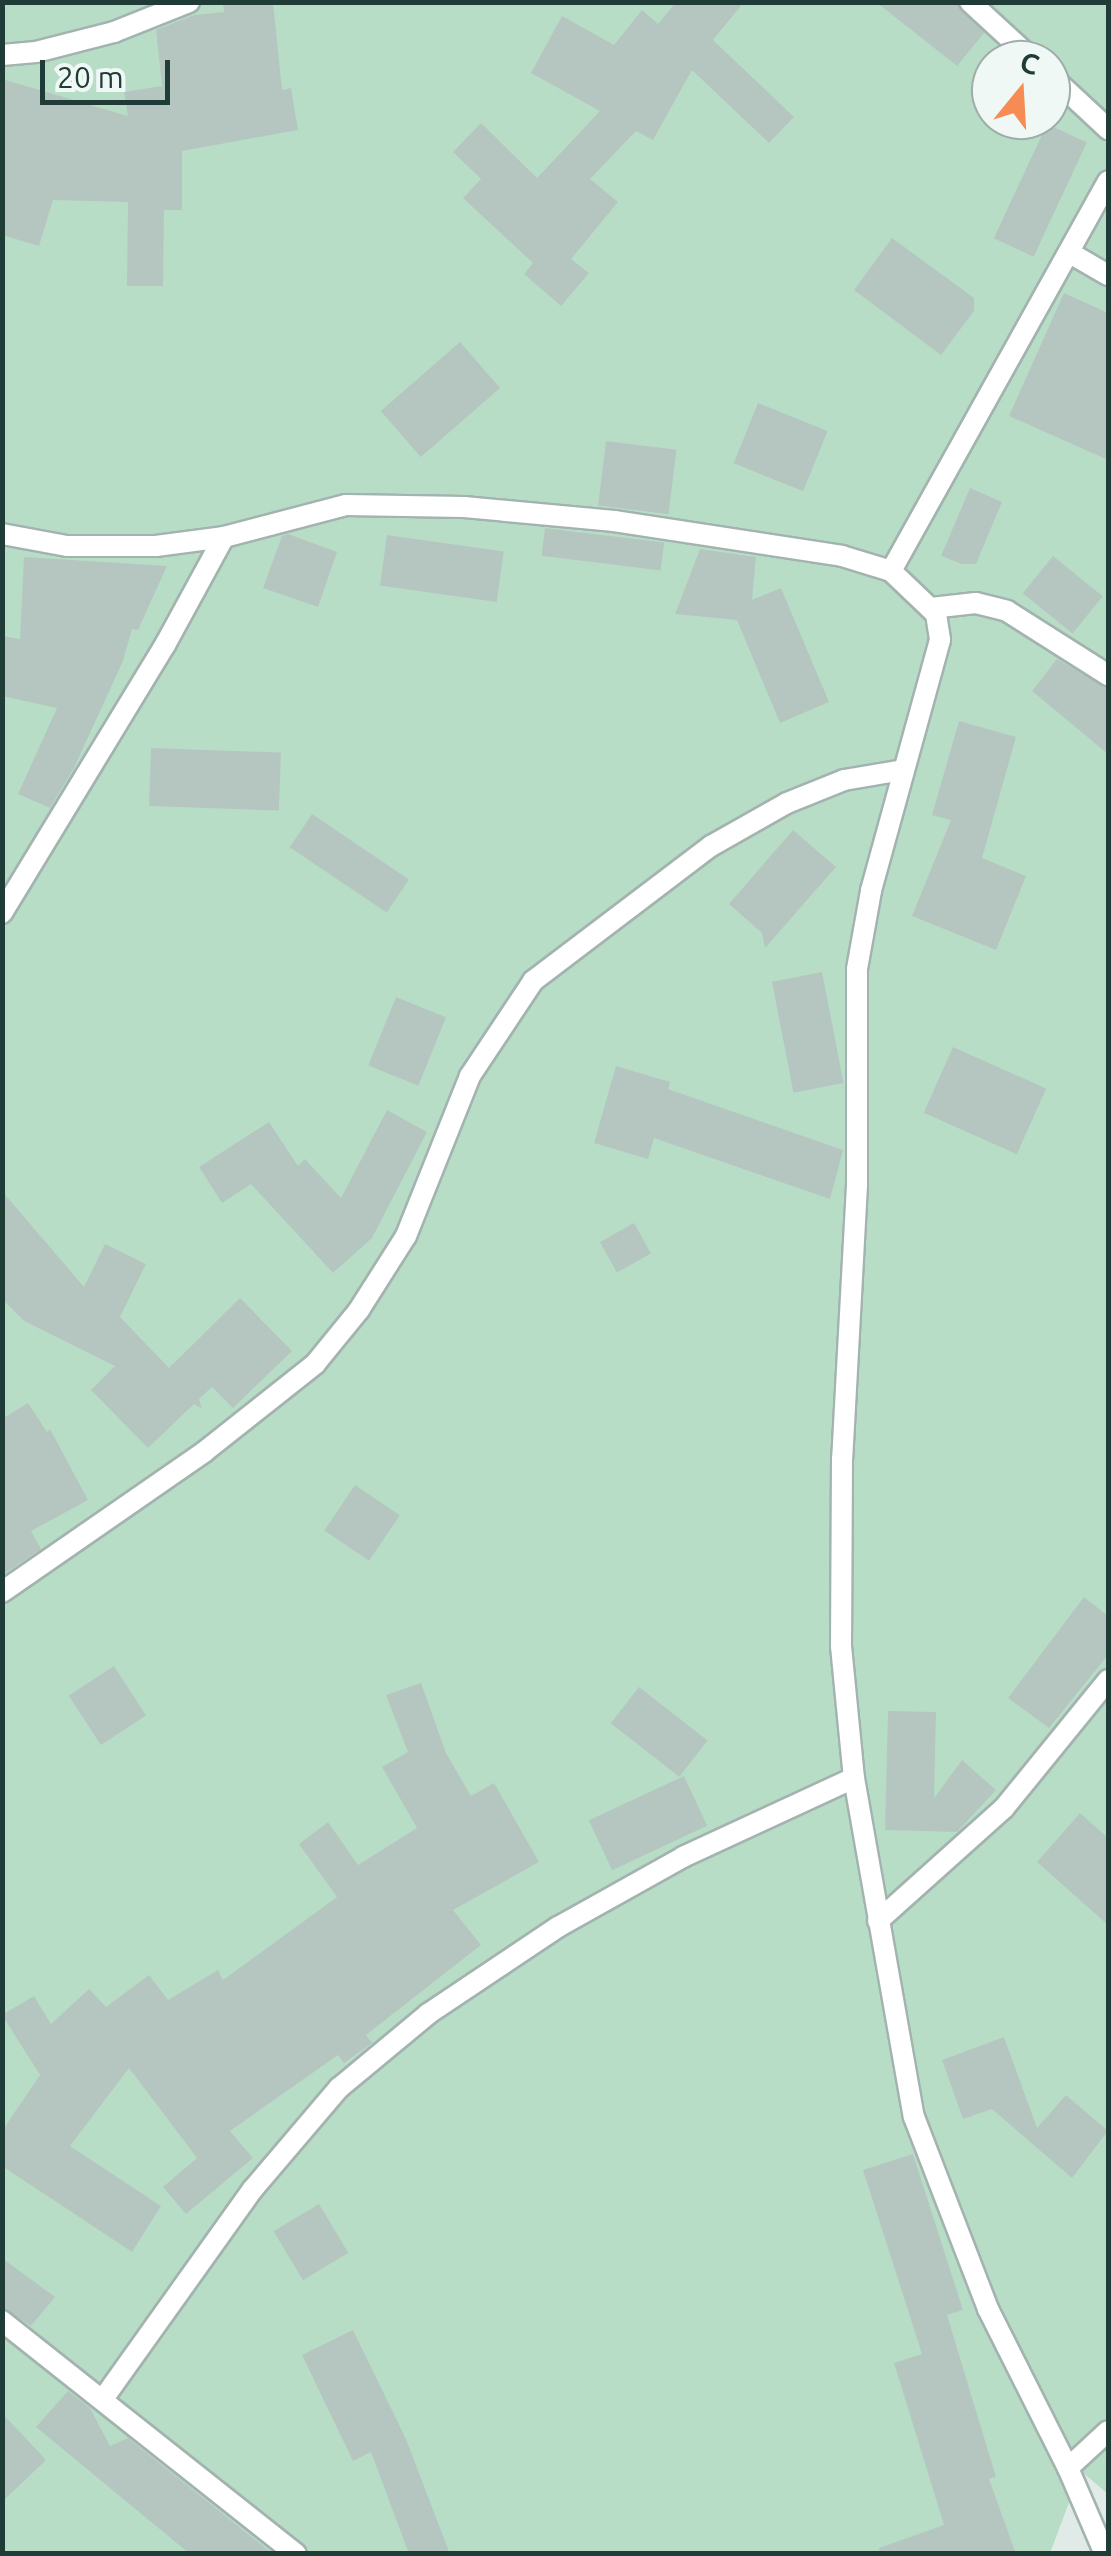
<!DOCTYPE html>
<meta charset="utf-8">
<style>
body{margin:0}
#map{position:relative;width:1111px;height:2556px;overflow:hidden;background:#e0ebe7;font-family:Ubuntu,sans-serif}
div>[style]{position:absolute}
.green>*{inset:0;background:#b8ddc6}
.building>*{inset:0;background:#b5c6c1;transform-origin:0 0}
.roads{filter:drop-shadow(2px 0 #a3b3af) drop-shadow(-2px 0 #a3b3af) drop-shadow(0 2px #a3b3af) drop-shadow(0 -2px #a3b3af)}
.lane>*{height:20px;margin:-10px;padding:0 10px;transform-origin:10px;border-radius:10px;background:#fff}
span{translate:-50% -50%;white-space:nowrap;text-align:center;line-height:1.15;-webkit-text-stroke:9px #f0f8f5;paint-order:stroke}
.frame{position:absolute;inset:0;border:5px solid #203c37;pointer-events:none}
.north{position:absolute;left:971px;top:40px;width:100px;height:100px;box-sizing:border-box;background:#f0f8f5;border:2px solid #9dada9;border-radius:50%;rotate:18deg;font-size:28px;font-weight:700;line-height:40px;text-align:center;color:#203c37}
.north::after{content:'';display:block;margin:auto;width:35px;height:45px;background:#f68c53;clip-path:polygon(50% 0,100% 100%,50% 72%,0 100%)}
.scale{position:absolute;left:40px;top:60px;width:130px;height:45px;box-sizing:border-box;border:5px solid #203c37;border-top:0;padding-left:12px;font-size:30px;line-height:35px;white-space:nowrap;color:#203c37;-webkit-text-stroke:8px #f0f8f5;paint-order:stroke}
</style>
<div id="map">
<div class="green">
<i style="clip-path:polygon(evenodd,2px 3px,1108px 3px,1108px 2494px,1081px 2471px,1050px 2553px,3px 2553px,2px 3px,991px 60px,1051px 60px,1051px 120px,991px 120px,991px 60px)"></i>
</div>
<div class="building">
<i style="clip-path:polygon(223px 2px,273px 2px,282px 90px,291px 88px,298px 130px,182px 151px,182px 210px,164px 210px,163px 286px,127px 286px,128px 202px,53px 200px,39px 246px,2px 235px,2px 79px,128px 116px,124px 92px,162px 86px,156px 30px,194px 15px,224px 12px)"></i>
<i style="clip-path:polygon(676px 2px,744px 2px,713px 40px,794px 117px,769px 143px,692px 70px,653px 140px,636px 131px,590px 179px,618px 202px,571px 259px,589px 273px,561px 306px,524px 274px,533px 263px,463px 198px,481px 179px,453px 152px,481px 123px,537px 178px,600px 111px,531px 73px,562px 16px,614px 45px,642px 10px,658px 24px)"></i>
<i style="clip-path:polygon(876px 2px,955px 2px,984px 33px,957px 66px)"></i>
<i style="left:1047px;top:124px;width:44px;height:126px;rotate:25deg"></i>
<i style="clip-path:polygon(892px 238px,974px 298px,974px 311px,941px 355px,854px 290px)"></i>
<i style="clip-path:polygon(1064px 293px,1108px 313px,1108px 460px,1009px 416px)"></i>
<i style="left:460px;top:342px;width:61px;height:105px;rotate:49deg"></i>
<i style="left:758px;top:403px;width:75px;height:65px;rotate:22deg"></i>
<i style="left:606px;top:441px;width:71px;height:65px;rotate:7deg"></i>
<i style="clip-path:polygon(970px 488px,1002px 502px,976px 564px,962px 564px,941px 556px)"></i>
<i style="left:545px;top:528px;width:120px;height:28px;rotate:7deg"></i>
<i style="clip-path:polygon(288px 534px,337px 552px,318px 607px,263px 588px,282px 536px)"></i>
<i style="left:387px;top:535px;width:118px;height:51px;rotate:8deg"></i>
<i style="clip-path:polygon(700px 549px,756px 557px,752px 600px,781px 588px,829px 702px,780px 723px,737px 620px,675px 614px)"></i>
<i style="left:1053px;top:556px;width:64px;height:48px;rotate:39deg"></i>
<i style="clip-path:polygon(24px 557px,167px 566px,138px 630px,132px 629px,123px 661px,74px 768px,50px 808px,18px 794px,57px 708px,2px 696px,2px 636px,20px 639px)"></i>
<i style="clip-path:polygon(1057px 659px,1108px 689px,1108px 754px,1032px 691px)"></i>
<i style="clip-path:polygon(959px 721px,1016px 737px,982px 858px,1026px 876px,996px 950px,912px 916px,951px 820px,932px 815px)"></i>
<i style="left:151px;top:748px;width:130px;height:58px;rotate:2deg"></i>
<i style="left:312px;top:814px;width:117px;height:40px;rotate:34deg"></i>
<i style="clip-path:polygon(793px 830px,836px 867px,765px 948px,762px 933px,729px 904px)"></i>
<i style="left:822px;top:972px;width:113px;height:51px;rotate:79deg"></i>
<i style="left:396px;top:997px;width:54px;height:74px;rotate:22deg"></i>
<i style="left:953px;top:1047px;width:102px;height:72px;rotate:24deg"></i>
<i style="clip-path:polygon(616px 1066px,670px 1082px,668px 1089px,843px 1150px,830px 1199px,654px 1138px,648px 1159px,594px 1143px)"></i>
<i style="clip-path:polygon(387px 1110px,427px 1132px,372px 1238px,333px 1273px,251px 1184px,222px 1203px,199px 1167px,269px 1122px,298px 1166px,305px 1159px,341px 1198px)"></i>
<i style="clip-path:polygon(2px 1191px,84px 1287px,105px 1244px,146px 1264px,120px 1317px,169px 1368px,240px 1298px,292px 1351px,233px 1408px,212px 1387px,199px 1399px,202px 1409px,194px 1404px,148px 1448px,91px 1390px,115px 1366px,24px 1321px,2px 1299px)"></i>
<i style="left:634px;top:1223px;width:35px;height:39px;rotate:61deg"></i>
<i style="clip-path:polygon(28px 1403px,47px 1432px,50px 1429px,88px 1500px,31px 1531px,41px 1549px,2px 1575px,2px 1419px)"></i>
<i style="left:355px;top:1485px;width:54px;height:55px;rotate:34deg"></i>
<i style="clip-path:polygon(1084px 1597px,1108px 1616px,1108px 1655px,1049px 1728px,1008px 1698px)"></i>
<i style="left:114px;top:1666px;width:59px;height:54px;rotate:57deg"></i>
<i style="clip-path:polygon(421px 1683px,446px 1753px,471px 1796px,494px 1783px,539px 1862px,453px 1910px,481px 1945px,366px 2035px,372px 2043px,344px 2063px,338px 2055px,230px 2131px,253px 2158px,186px 2214px,163px 2187px,197px 2158px,129px 2068px,70px 2146px,161px 2206px,132px 2252px,2px 2166px,2px 2131px,40px 2075px,2px 2015px,34px 1996px,51px 2024px,89px 1989px,106px 2007px,149px 1975px,168px 2000px,218px 1970px,223px 1980px,337px 1897px,299px 1844px,328px 1822px,358px 1865px,417px 1828px,382px 1767px,408px 1752px,386px 1695px)"></i>
<i style="left:639px;top:1687px;width:87px;height:46px;rotate:38deg"></i>
<i style="clip-path:polygon(888px 1711px,936px 1712px,934px 1798px,962px 1760px,996px 1790px,957px 1832px,885px 1830px)"></i>
<i style="left:684px;top:1776px;width:55px;height:105px;rotate:65deg"></i>
<i style="clip-path:polygon(1080px 1813px,1108px 1838px,1108px 1925px,1037px 1862px)"></i>
<i style="clip-path:polygon(1004px 2037px,1037px 2128px,1066px 2095px,1108px 2131px,1072px 2178px,992px 2109px,963px 2119px,942px 2060px)"></i>
<i style="clip-path:polygon(913px 2154px,963px 2310px,947px 2315px,996px 2477px,989px 2479px,1016px 2554px,880px 2554px,879px 2548px,944px 2525px,894px 2363px,922px 2354px,863px 2170px)"></i>
<i style="left:319px;top:2204px;width:57px;height:53px;rotate:59deg"></i>
<i style="clip-path:polygon(2px 2258px,55px 2297px,31px 2326px,2px 2307px)"></i>
<i style="clip-path:polygon(353px 2330px,406px 2439px,450px 2554px,409px 2554px,371px 2452px,353px 2461px,302px 2355px)"></i>
<i style="clip-path:polygon(68px 2391px,90px 2408px,110px 2446px,128px 2438px,273px 2554px,190px 2554px,36px 2427px)"></i>
<i style="clip-path:polygon(2px 2413px,46px 2460px,2px 2502px)"></i>
</div>
<div class="roads">
<div class="lane">
<i style="left:970px;top:2px;width:86px;rotate:42.6deg"></i>
<i style="left:2px;top:55px;width:34px;rotate:-5deg"></i>
<i style="left:36px;top:52px;width:81px;rotate:-14.4deg"></i>
<i style="left:114px;top:32px;width:81px;rotate:-21.8deg"></i>
<i style="left:1051px;top:76px;width:78px;rotate:42.9deg"></i>
<i style="left:1070px;top:253px;width:44px;rotate:30.1deg"></i>
<i style="left:2px;top:534px;width:66px;rotate:10.5deg"></i>
<i style="left:67px;top:546px;width:89px"></i>
<i style="left:156px;top:546px;width:69px;rotate:-7.5deg"></i>
<i style="left:224px;top:537px;width:126px;rotate:-14.7deg"></i>
<i style="left:346px;top:505px;width:118px;rotate:1deg"></i>
<i style="left:464px;top:507px;width:151px;rotate:5.3deg"></i>
<i style="left:614px;top:521px;width:231px;rotate:8.7deg"></i>
<i style="left:842px;top:556px;width:51px;rotate:17deg"></i>
<i style="left:891px;top:571px;width:62px;rotate:43.7deg"></i>
<i style="left:936px;top:614px;width:26px;rotate:81deg"></i>
<i style="left:940px;top:640px;width:260px;rotate:105.4deg"></i>
<i style="left:871px;top:891px;width:79px;rotate:100.2deg"></i>
<i style="left:857px;top:969px;width:216px;rotate:90deg"></i>
<i style="left:857px;top:1185px;width:273px;rotate:93.1deg"></i>
<i style="left:842px;top:1458px;width:188px;rotate:90.3deg"></i>
<i style="left:841px;top:1646px;width:133px;rotate:84.4deg"></i>
<i style="left:854px;top:1778px;width:344px;rotate:80deg"></i>
<i style="left:914px;top:2117px;width:206px;rotate:68.9deg"></i>
<i style="left:988px;top:2309px;width:178px;rotate:63.3deg"></i>
<i style="left:891px;top:571px;width:446px;rotate:-60.9deg"></i>
<i style="left:931px;top:608px;width:45px;rotate:-6.3deg"></i>
<i style="left:976px;top:603px;width:32px;rotate:14deg"></i>
<i style="left:1007px;top:611px;width:120px;rotate:32.4deg"></i>
<i style="left:2px;top:913px;width:314px;rotate:-58.7deg"></i>
<i style="left:165px;top:645px;width:123px;rotate:-61.4deg"></i>
<i style="left:2px;top:1592px;width:246px;rotate:-34.7deg"></i>
<i style="left:204px;top:1452px;width:142px;rotate:-38.4deg"></i>
<i style="left:315px;top:1364px;width:70px;rotate:-50.8deg"></i>
<i style="left:359px;top:1310px;width:88px;rotate:-57.6deg"></i>
<i style="left:406px;top:1236px;width:172px;rotate:-68.2deg"></i>
<i style="left:470px;top:1076px;width:114px;rotate:-56.4deg"></i>
<i style="left:533px;top:981px;width:223px;rotate:-37.2deg"></i>
<i style="left:711px;top:846px;width:87px;rotate:-29.5deg"></i>
<i style="left:787px;top:803px;width:61px;rotate:-22deg"></i>
<i style="left:844px;top:780px;width:60px;rotate:-9.6deg"></i>
<i style="left:878px;top:1921px;width:169px;rotate:-41.9deg"></i>
<i style="left:1004px;top:1808px;width:165px;rotate:-50.9deg"></i>
<i style="left:2px;top:2321px;width:375px;rotate:38.4deg"></i>
<i style="left:103px;top:2399px;width:258px;rotate:-54.5deg"></i>
<i style="left:253px;top:2189px;width:133px;rotate:-49.6deg"></i>
<i style="left:339px;top:2088px;width:116px;rotate:-39.7deg"></i>
<i style="left:428px;top:2014px;width:156px;rotate:-33.8deg"></i>
<i style="left:558px;top:1927px;width:143px;rotate:-29.2deg"></i>
<i style="left:683px;top:1857px;width:188px;rotate:-24.8deg"></i>
<i style="left:1105px;top:2554px;width:94px;rotate:-113.3deg"></i>
<i style="left:1068px;top:2468px;width:54px;rotate:-42.8deg"></i>
</div>
</div>
<div class="frame"></div>
<div class="north">С</div>
<div class="scale">20 m</div>
</div>
